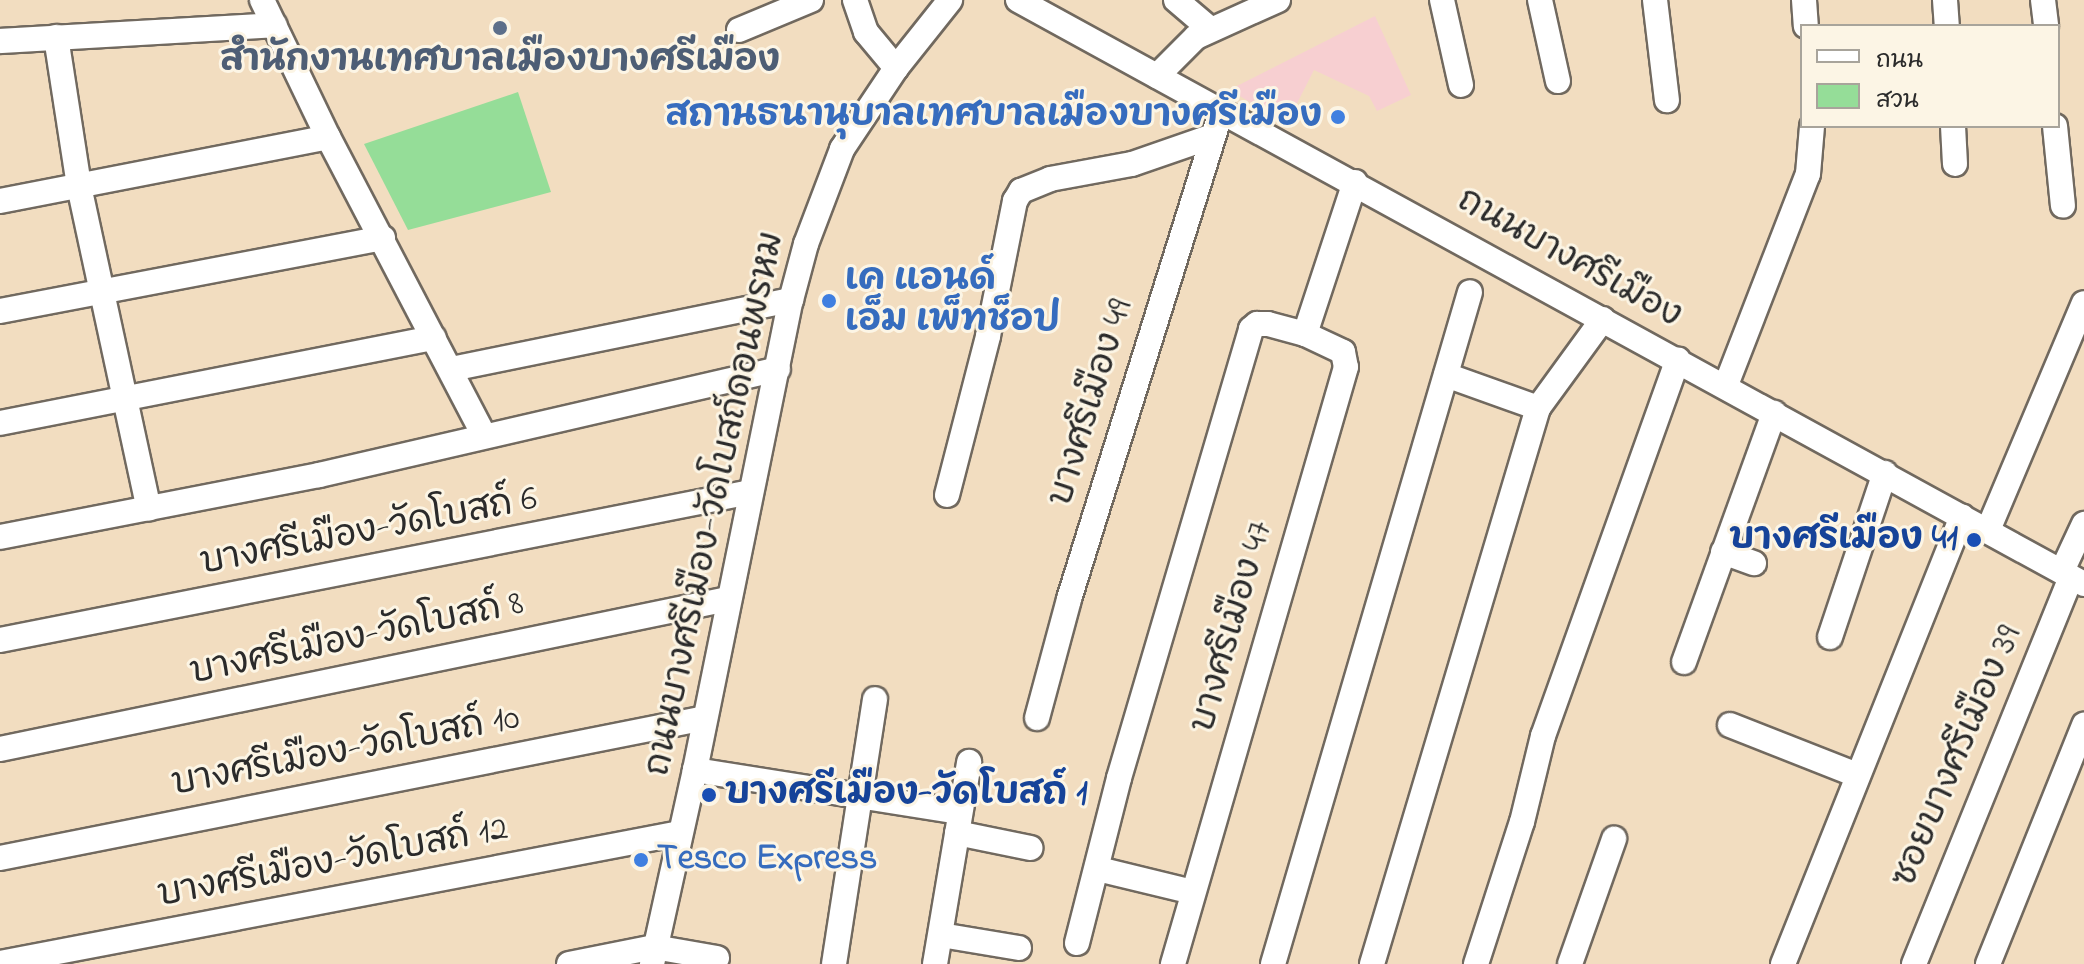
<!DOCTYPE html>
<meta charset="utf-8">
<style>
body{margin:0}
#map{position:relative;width:2084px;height:964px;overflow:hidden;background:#f2ddc0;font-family:"Indie Flower","Playpen Sans Thai",sans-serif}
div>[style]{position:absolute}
.built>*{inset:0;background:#f7cfd1}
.green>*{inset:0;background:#95dd98}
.roads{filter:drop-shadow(2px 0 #71695f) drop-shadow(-2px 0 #71695f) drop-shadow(0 2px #71695f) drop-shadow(0 -2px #71695f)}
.minor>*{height:24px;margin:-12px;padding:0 12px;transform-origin:12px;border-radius:12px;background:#fff}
.dots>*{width:22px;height:22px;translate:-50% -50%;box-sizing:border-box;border:4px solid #fcf5e5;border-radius:50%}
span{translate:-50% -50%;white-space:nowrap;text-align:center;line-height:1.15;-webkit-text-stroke:6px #fcf5e5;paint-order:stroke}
.service-label{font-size:36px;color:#4e5e75;font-weight:700}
.shop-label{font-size:36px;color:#366cbe;font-weight:700}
.right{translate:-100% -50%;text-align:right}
.left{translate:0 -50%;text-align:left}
.street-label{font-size:36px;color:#2b2b2b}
.transit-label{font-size:36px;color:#164399;font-weight:700}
.legend{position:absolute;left:1800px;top:24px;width:260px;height:104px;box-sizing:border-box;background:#fcf5e5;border:2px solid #a8a49b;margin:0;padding:10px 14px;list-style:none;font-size:24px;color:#2b2b2b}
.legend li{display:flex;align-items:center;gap:16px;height:40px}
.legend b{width:40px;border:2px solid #a8a49b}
</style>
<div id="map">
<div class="built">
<i style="clip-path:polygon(1375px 16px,1411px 95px,1377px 111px,1369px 96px,1314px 70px,1287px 123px,1229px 90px)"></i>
</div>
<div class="green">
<i style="clip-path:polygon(518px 92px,551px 192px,408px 230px,364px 144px)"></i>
</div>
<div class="roads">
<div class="minor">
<i style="left:262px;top:0;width:152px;rotate:64.3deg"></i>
<i style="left:328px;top:137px;width:337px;rotate:62.4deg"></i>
<i style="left:855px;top:0;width:34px;rotate:71deg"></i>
<i style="left:866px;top:32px;width:47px;rotate:50.2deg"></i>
<i style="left:1018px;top:0;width:1215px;rotate:28.72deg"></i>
<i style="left:1176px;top:0;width:45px;rotate:40.5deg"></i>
<i style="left:1442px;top:0;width:87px;rotate:77.4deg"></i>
<i style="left:1540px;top:0;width:83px;rotate:77.5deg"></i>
<i style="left:1655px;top:0;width:101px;rotate:83.2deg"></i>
<i style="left:1804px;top:0;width:26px;rotate:86deg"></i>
<i style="left:1945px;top:0;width:26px;rotate:86deg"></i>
<i style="left:2043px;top:0;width:26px;rotate:83deg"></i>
<i style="left:739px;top:30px;width:78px;rotate:-22.6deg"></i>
<i style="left:56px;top:37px;width:151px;rotate:81.2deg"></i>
<i style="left:79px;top:186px;width:330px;rotate:77.8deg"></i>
<i style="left:0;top:41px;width:275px;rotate:-3.3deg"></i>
<i style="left:1157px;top:76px;width:55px;rotate:-45deg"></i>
<i style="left:1196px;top:37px;width:90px;rotate:-24.3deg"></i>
<i style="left:1953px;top:126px;width:38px;rotate:87deg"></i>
<i style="left:2055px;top:126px;width:80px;rotate:84.3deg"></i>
<i style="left:0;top:201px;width:334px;rotate:-11deg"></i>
<i style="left:0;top:311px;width:390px;rotate:-10.8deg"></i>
<i style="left:1305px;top:334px;width:160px;rotate:-71.8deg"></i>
<i style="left:451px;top:369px;width:347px;rotate:-11.5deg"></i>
<i style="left:1446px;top:375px;width:98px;rotate:19.7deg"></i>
<i style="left:1726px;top:385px;width:226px;rotate:-68.8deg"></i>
<i style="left:1808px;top:174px;width:48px;rotate:-85.2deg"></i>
<i style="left:0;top:423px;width:442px;rotate:-11.1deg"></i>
<i style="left:947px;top:495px;width:164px;rotate:-75.5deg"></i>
<i style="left:988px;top:336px;width:138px;rotate:-78.7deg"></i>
<i style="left:1015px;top:201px;width:12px;rotate:-59deg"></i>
<i style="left:1021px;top:191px;width:31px;rotate:-22deg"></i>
<i style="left:1050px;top:179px;width:83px;rotate:-10.4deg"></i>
<i style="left:1132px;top:164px;width:86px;rotate:-19.1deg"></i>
<i style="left:1988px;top:530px;width:246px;rotate:-67.1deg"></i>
<i style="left:0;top:537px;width:325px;rotate:-11deg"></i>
<i style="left:319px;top:475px;width:471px;rotate:-13deg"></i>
<i style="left:1723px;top:552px;width:33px;rotate:20deg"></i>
<i style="left:2062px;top:571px;width:52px;rotate:-64.9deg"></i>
<i style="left:1830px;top:637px;width:173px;rotate:-71.5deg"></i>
<i style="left:0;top:640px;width:765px;rotate:-11.15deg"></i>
<i style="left:1684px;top:662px;width:265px;rotate:-70.1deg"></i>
<i style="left:1037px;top:718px;width:123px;rotate:-74.9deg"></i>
<i style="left:1069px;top:599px;width:510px;rotate:-72.67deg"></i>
<i style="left:1730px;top:725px;width:136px;rotate:21.5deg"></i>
<i style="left:0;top:749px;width:743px;rotate:-11.64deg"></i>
<i style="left:695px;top:770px;width:268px;rotate:9deg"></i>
<i style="left:957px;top:833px;width:75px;rotate:11.6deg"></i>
<i style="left:0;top:858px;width:719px;rotate:-11.23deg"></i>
<i style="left:1098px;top:869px;width:98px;rotate:13.6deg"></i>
<i style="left:941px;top:935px;width:79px;rotate:9.5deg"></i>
<i style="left:1077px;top:943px;width:170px;rotate:-75.7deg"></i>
<i style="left:1119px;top:778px;width:468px;rotate:-73.6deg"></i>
<i style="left:1251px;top:329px;width:8px;rotate:-40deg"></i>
<i style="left:1257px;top:324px;width:11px"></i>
<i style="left:1268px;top:324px;width:38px;rotate:15deg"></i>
<i style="left:1305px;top:334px;width:42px;rotate:25.3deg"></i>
<i style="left:1343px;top:352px;width:15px;rotate:79deg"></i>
<i style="left:1346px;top:367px;width:622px;rotate:106.16deg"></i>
<i style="left:0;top:963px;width:692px;rotate:-10.82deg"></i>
<i style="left:569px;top:964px;width:87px;rotate:-11.3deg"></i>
<i style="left:654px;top:947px;width:64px;rotate:9.9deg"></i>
<i style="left:652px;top:964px;width:199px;rotate:-77.5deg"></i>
<i style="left:695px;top:770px;width:480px;rotate:-78.5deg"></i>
<i style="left:791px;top:300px;width:58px;rotate:-75deg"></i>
<i style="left:806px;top:244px;width:102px;rotate:-69.2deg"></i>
<i style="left:842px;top:149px;width:97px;rotate:-56.3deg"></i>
<i style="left:896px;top:68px;width:87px;rotate:-51.5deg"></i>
<i style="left:834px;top:964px;width:268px;rotate:-81.2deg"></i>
<i style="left:935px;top:964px;width:205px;rotate:-80.4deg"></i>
<i style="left:1273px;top:964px;width:700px;rotate:-73.66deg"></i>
<i style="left:1372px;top:964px;width:580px;rotate:-73.38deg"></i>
<i style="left:1538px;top:408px;width:110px;rotate:-53.9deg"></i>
<i style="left:1476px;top:964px;width:149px;rotate:-72.1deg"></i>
<i style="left:1522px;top:822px;width:89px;rotate:-76.3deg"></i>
<i style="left:1543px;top:736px;width:400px;rotate:-70.3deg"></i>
<i style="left:1570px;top:964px;width:133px;rotate:-70.6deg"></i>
<i style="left:1783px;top:964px;width:482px;rotate:-68.2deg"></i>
<i style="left:1914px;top:964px;width:417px;rotate:-67.9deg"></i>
<i style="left:1988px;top:964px;width:258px;rotate:-68.1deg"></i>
</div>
</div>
<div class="dots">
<i style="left:500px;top:28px;background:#5c6f8a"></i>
<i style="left:1338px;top:117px;background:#3f7fe0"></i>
<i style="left:829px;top:301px;background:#3f7fe0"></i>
<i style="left:1974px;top:540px;background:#1a4fb4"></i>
<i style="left:709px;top:795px;background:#1a4fb4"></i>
<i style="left:641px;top:860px;background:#3f7fe0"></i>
</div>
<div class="service-label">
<span style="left:500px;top:62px">สำนักงานเทศบาลเมืองบางศรีเมือง</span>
</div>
<div class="shop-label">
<span class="right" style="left:1322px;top:117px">สถานธนานุบาลเทศบาลเมืองบางศรีเมือง</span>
<span class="left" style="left:845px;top:301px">เค แอนด์<br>เอ็ม เพ็ทช็อป</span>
<span class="left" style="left:657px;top:860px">Tesco Express</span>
</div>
<div class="street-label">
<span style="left:1569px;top:259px;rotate:29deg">ถนนบางศรีเมือง</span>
<span style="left:1092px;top:403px;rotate:-73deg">บางศรีเมือง 49</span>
<span style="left:716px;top:504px;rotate:-78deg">ถนนบางศรีเมือง-วัดโบสถ์ดอนพรหม</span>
<span style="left:369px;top:532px;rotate:-11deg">บางศรีเมือง-วัดโบสถ์ 6</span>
<span style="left:1233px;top:627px;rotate:-74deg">บางศรีเมือง 47</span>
<span style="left:357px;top:639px;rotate:-12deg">บางศรีเมือง-วัดโบสถ์ 8</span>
<span style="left:346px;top:752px;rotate:-11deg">บางศรีเมือง-วัดโบสถ์ 10</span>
<span style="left:1958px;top:757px;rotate:-67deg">ซอยบางศรีเมือง 39</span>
<span style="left:333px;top:863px;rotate:-11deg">บางศรีเมือง-วัดโบสถ์ 12</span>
</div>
<div class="transit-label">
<span class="right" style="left:1958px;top:540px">บางศรีเมือง 41</span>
<span class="left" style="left:725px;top:795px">บางศรีเมือง-วัดโบสถ์ 1</span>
</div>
<ul class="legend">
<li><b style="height:10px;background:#fff"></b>ถนน</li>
<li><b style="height:22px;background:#95dd98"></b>สวน</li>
</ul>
</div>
